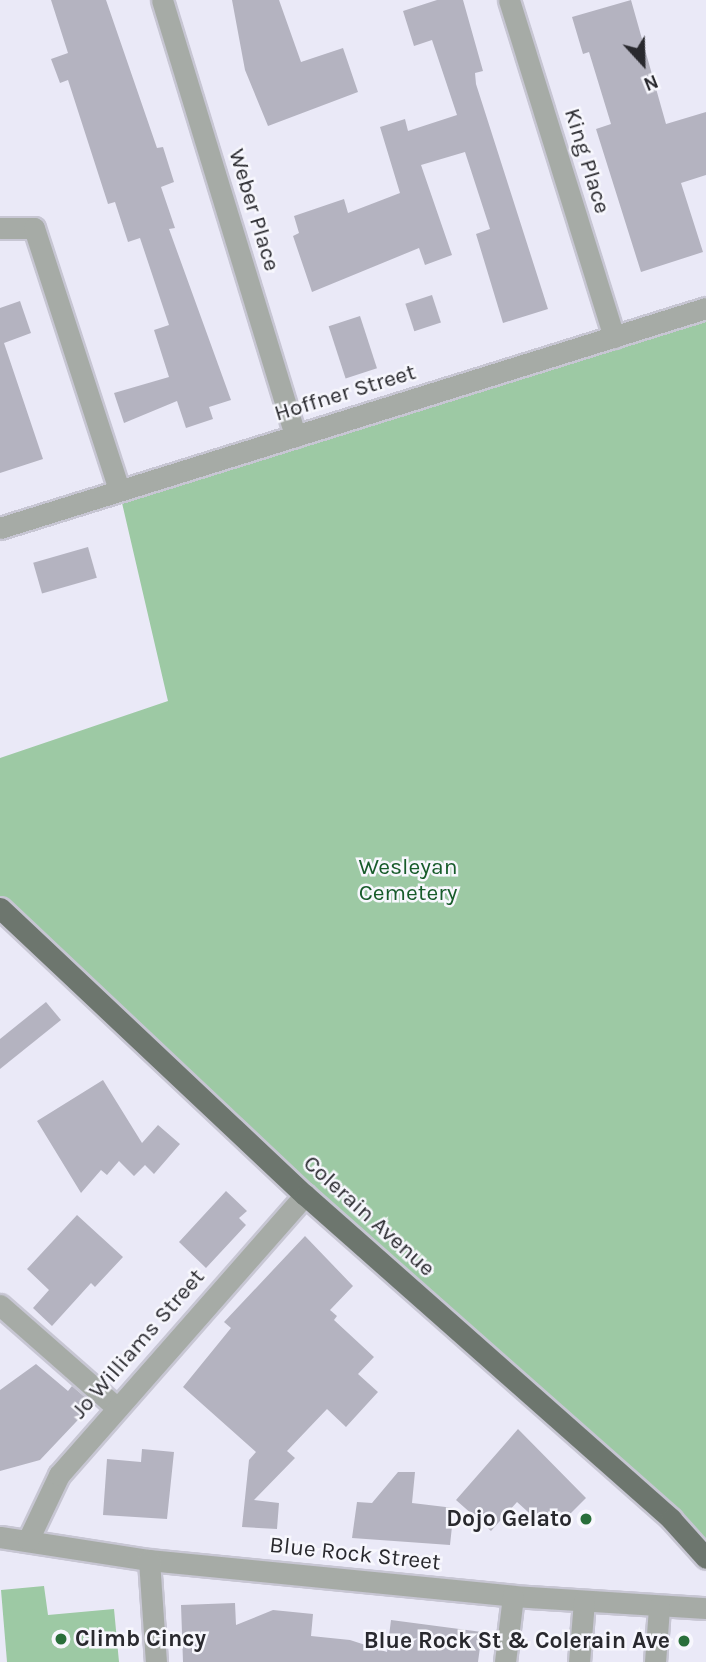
<!DOCTYPE html>
<style>
body{margin:0}
#map{position:relative;width:706px;height:1662px;overflow:hidden;background:#eae9f7;font-family:Karla,sans-serif}
div>[style]{position:absolute}
.green>*{inset:0;background:#9dc9a4}
.building>*{inset:0;background:#b4b3c0;transform-origin:0 0}
.roads{filter:drop-shadow(2px 0 #c7c6d3) drop-shadow(-2px 0 #c7c6d3) drop-shadow(0 2px #c7c6d3) drop-shadow(0 -2px #c7c6d3)}
.minor>*{height:21px;margin:-10.5px;padding:0 10.5px;transform-origin:10.5px;border-radius:10.5px;background:#a6aba6}
.major>*{height:21px;margin:-10.5px;padding:0 10.5px;transform-origin:10.5px;border-radius:10.5px;background:#6d766e}
.dots>*{width:19px;height:19px;translate:-50% -50%;box-sizing:border-box;border:4px solid #f7f7fd;border-radius:50%}
span{translate:-50% -50%;white-space:nowrap;text-align:center;line-height:1.15;-webkit-text-stroke:5px #f7f7fd;paint-order:stroke}
.street-label{font-size:23px;color:#29292e}
.park-label{font-size:23px;color:#175b2a}
.poi-label{font-size:23px;color:#29292e;font-weight:700}
.right{translate:-100% -50%;text-align:right}
.left{translate:0 -50%;text-align:left}
.north{position:absolute;left:608px;top:28px;width:70px;height:70px;-webkit-text-stroke:5px #f7f7fd;paint-order:stroke;rotate:158deg;font-size:19px;font-weight:700;line-height:28px;text-align:center;color:#29292e}
.north::after{content:'';display:block;margin:auto;width:24px;height:32px;background:#29292e;clip-path:polygon(50% 0,100% 100%,50% 72%,0 100%)}
</style>
<div id="map">
<div class="green">
<i style="clip-path:polygon(706px 308px,706px 1558px,0 908px,0 758px,168px 701px,119px 490px)"></i>
<i style="clip-path:polygon(44px 1586px,48px 1615px,114px 1609px,119px 1662px,7px 1662px,1px 1590px)"></i>
</div>
<div class="building">
<i style="clip-path:polygon(51px 0,106px 0,157px 148px,163px 147px,174px 182px,161px 187px,175px 228px,169px 229px,231px 400px,209px 407px,213px 419px,186px 428px,177px 401px,124px 423px,114px 393px,169px 377px,154px 330px,169px 325px,140px 238px,128px 242px,115px 202px,108px 204px,68px 80px,60px 83px,51px 59px,68px 53px)"></i>
<i style="clip-path:polygon(232px 0,279px 0,301px 62px,343px 48px,358px 92px,268px 126px,245px 70px)"></i>
<i style="clip-path:polygon(437px 0,463px 0,483px 71px,475px 73px,476px 84px,548px 309px,503px 323px,476px 234px,490px 229px,465px 152px,421px 165px,452px 255px,425px 265px,419px 248px,312px 292px,293px 236px,299px 233px,294px 216px,344px 199px,348px 213px,400px 193px,380px 127px,405px 119px,408px 131px,457px 115px,432px 40px,414px 46px,403px 11px)"></i>
<i style="clip-path:polygon(631px 0,666px 124px,706px 112px,706px 175px,681px 183px,703px 252px,641px 272px,596px 129px,611px 124px,589px 52px,583px 54px,572px 17px)"></i>
<i style="left:432px;top:295px;width:29px;height:28px;rotate:72deg"></i>
<i style="clip-path:polygon(20px 301px,31px 333px,4px 343px,43px 459px,0 473px,0 308px)"></i>
<i style="left:360px;top:316px;width:55px;height:33px;rotate:72deg"></i>
<i style="left:88px;top:547px;width:32px;height:57px;rotate:74deg"></i>
<i style="clip-path:polygon(46px 1002px,61px 1020px,0 1069px,0 1039px)"></i>
<i style="clip-path:polygon(103px 1080px,142px 1143px,158px 1125px,180px 1144px,154px 1174px,145px 1165px,134px 1176px,119px 1161px,107px 1175px,101px 1170px,81px 1193px,37px 1121px)"></i>
<i style="clip-path:polygon(226px 1191px,247px 1211px,239px 1218px,246px 1225px,206px 1268px,179px 1242px)"></i>
<i style="clip-path:polygon(77px 1215px,123px 1257px,95px 1287px,91px 1283px,52px 1326px,33px 1308px,49px 1290px,27px 1269px)"></i>
<i style="clip-path:polygon(305px 1236px,353px 1286px,330px 1310px,337px 1316px,334px 1320px,374px 1357px,358px 1374px,378px 1392px,346px 1427px,327px 1409px,287px 1451px,295px 1458px,254px 1500px,279px 1503px,277px 1529px,242px 1527px,249px 1460px,256px 1452px,183px 1387px,231px 1328px,224px 1322px)"></i>
<i style="clip-path:polygon(36px 1364px,68px 1391px,72px 1386px,93px 1404px,40px 1460px,0 1471px,0 1390px)"></i>
<i style="clip-path:polygon(518px 1429px,586px 1498px,563px 1521px,559px 1516px,547px 1529px,517px 1502px,491px 1531px,456px 1500px)"></i>
<i style="clip-path:polygon(142px 1449px,174px 1452px,167px 1519px,103px 1515px,107px 1459px,141px 1462px)"></i>
<i style="clip-path:polygon(398px 1472px,415px 1472px,412px 1503px,454px 1508px,450px 1545px,352px 1538px,357px 1502px,372px 1503px)"></i>
<i style="clip-path:polygon(235px 1603px,236px 1625px,273px 1610px,313px 1614px,311px 1636px,350px 1640px,387px 1652px,391px 1620px,482px 1632px,478px 1662px,183px 1662px,181px 1605px)"></i>
</div>
<div class="roads">
<div class="minor">
<i style="left:162px;top:0;width:456px;rotate:73deg"></i>
<i style="left:509px;top:0;width:353px;rotate:72.7deg"></i>
<i style="left:0;top:228px;width:34px"></i>
<i style="left:34px;top:228px;width:275px;rotate:72deg"></i>
<i style="left:0;top:528px;width:739px;rotate:-17.31deg"></i>
<i style="left:0;top:1305px;width:154px;rotate:41.3deg"></i>
<i style="left:0;top:1537px;width:151px;rotate:8.8deg"></i>
<i style="left:149px;top:1560px;width:366px;rotate:5.6deg"></i>
<i style="left:513px;top:1596px;width:193px;rotate:3.6deg"></i>
<i style="left:28px;top:1540px;width:72px;rotate:-64.5deg"></i>
<i style="left:59px;top:1475px;width:373px;rotate:-48.7deg"></i>
<i style="left:149px;top:1560px;width:102px;rotate:86.1deg"></i>
<i style="left:505px;top:1662px;width:66px;rotate:-83.1deg"></i>
<i style="left:579px;top:1662px;width:61px;rotate:-85.3deg"></i>
<i style="left:655px;top:1662px;width:55px;rotate:-85.8deg"></i>
</div>
<div class="major">
<i style="left:0;top:908px;width:419px;rotate:43.3deg"></i>
<i style="left:305px;top:1195px;width:489px;rotate:41.5deg"></i>
<i style="left:671px;top:1519px;width:52px;rotate:48.1deg"></i>
</div>
</div>
<div class="dots">
<i style="left:586px;top:1519px;background:#296f3a"></i>
<i style="left:61px;top:1639px;background:#296f3a"></i>
<i style="left:684px;top:1641px;background:#296f3a"></i>
</div>
<div class="street-label">
<span style="left:587px;top:161px;rotate:73deg">King Place</span>
<span style="left:254px;top:210px;rotate:73deg">Weber Place</span>
<span style="left:345px;top:393px;rotate:-17deg">Hoffner Street</span>
<span style="left:369px;top:1216px;rotate:42deg">Colerain Avenue</span>
<span style="left:138px;top:1344px;rotate:-49deg">Jo Williams Street</span>
<span style="left:355px;top:1554px;rotate:6deg">Blue Rock Street</span>
</div>
<div class="park-label">
<span style="left:408px;top:880px">Wesleyan<br>Cemetery</span>
</div>
<div class="poi-label">
<span class="right" style="left:572px;top:1519px">Dojo Gelato</span>
<span class="left" style="left:75px;top:1639px">Climb Cincy</span>
<span class="right" style="left:670px;top:1641px">Blue Rock St &amp; Colerain Ave</span>
</div>
<div class="north">N</div>
</div>
